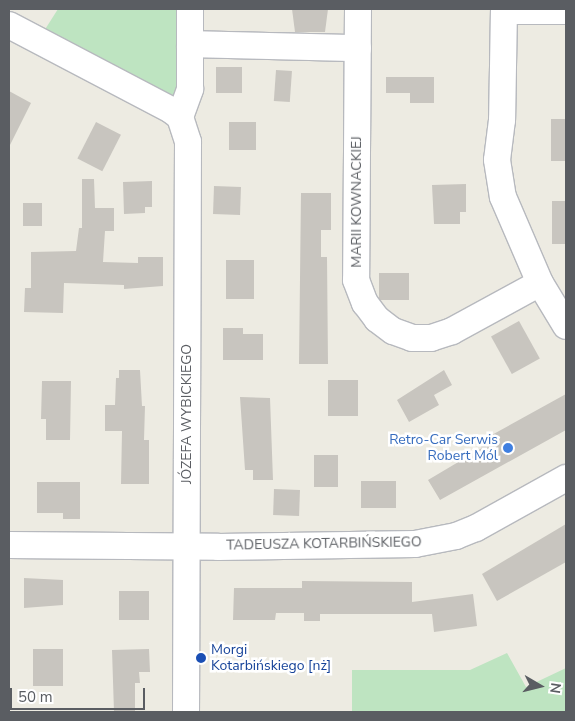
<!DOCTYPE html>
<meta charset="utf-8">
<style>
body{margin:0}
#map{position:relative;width:575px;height:721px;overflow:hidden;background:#edebe2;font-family:"Nunito Sans",sans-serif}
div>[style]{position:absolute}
.green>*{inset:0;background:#bee4c1}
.building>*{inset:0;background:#c8c5bf;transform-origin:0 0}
.roads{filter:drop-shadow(1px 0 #b7b9be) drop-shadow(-1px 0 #b7b9be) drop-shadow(0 1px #b7b9be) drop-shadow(0 -1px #b7b9be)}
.minor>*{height:26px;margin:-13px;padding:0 13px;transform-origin:13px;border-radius:13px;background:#fff}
.dots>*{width:14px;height:14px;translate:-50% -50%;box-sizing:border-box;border:2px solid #fff;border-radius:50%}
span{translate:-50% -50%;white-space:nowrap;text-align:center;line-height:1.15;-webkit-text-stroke:5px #fff;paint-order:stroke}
.street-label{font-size:14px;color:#5a5d62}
.shop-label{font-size:14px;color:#366cbe}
.right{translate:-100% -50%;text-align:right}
.transit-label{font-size:14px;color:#164399}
.left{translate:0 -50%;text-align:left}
.frame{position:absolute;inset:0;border:10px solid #5a5d62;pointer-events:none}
.north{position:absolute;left:515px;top:661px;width:50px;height:50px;-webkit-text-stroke:4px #fff;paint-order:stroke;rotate:98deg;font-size:14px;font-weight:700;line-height:20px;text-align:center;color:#5a5d62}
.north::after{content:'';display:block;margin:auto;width:18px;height:22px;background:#5a5d62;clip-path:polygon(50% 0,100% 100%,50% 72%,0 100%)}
.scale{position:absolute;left:10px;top:688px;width:135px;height:22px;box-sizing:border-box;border:2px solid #5a5d62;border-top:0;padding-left:6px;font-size:15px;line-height:18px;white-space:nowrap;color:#5a5d62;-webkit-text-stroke:4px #fff;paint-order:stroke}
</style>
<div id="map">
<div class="green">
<i style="clip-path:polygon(58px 9px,184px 9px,184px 92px,172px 101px,44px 31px)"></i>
<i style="clip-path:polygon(507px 653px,526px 687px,566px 668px,566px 712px,352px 712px,352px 670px,470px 670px)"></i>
</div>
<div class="building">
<i style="clip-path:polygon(292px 9px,328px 9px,325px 32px,295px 32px)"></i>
<i style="left:216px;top:67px;width:26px;height:26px"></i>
<i style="left:276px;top:70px;width:16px;height:31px;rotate:4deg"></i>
<i style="clip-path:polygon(386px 77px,434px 77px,434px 103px,410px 103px,410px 93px,386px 93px)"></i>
<i style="clip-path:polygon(9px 91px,31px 103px,9px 147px)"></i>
<i style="left:551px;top:119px;width:15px;height:42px"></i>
<i style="left:96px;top:122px;width:28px;height:41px;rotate:27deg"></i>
<i style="left:229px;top:122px;width:27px;height:28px"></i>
<i style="clip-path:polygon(82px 179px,94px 179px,95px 208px,114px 208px,114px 231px,105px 231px,103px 262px,138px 263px,138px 257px,163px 257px,163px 286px,124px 289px,124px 285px,64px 283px,63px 313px,24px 312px,25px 288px,31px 288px,31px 252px,76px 251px,79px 228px,82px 228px)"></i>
<i style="clip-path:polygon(152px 181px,152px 207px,145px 207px,145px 213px,124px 214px,123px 182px)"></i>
<i style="clip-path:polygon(466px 184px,466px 212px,460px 212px,460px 224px,434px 224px,432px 185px)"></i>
<i style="left:214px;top:186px;width:27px;height:28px;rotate:2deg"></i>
<i style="clip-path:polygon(301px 193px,331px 193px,331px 230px,321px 230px,321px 257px,327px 257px,328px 364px,299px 364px)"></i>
<i style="left:552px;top:201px;width:14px;height:43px"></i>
<i style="left:23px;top:203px;width:19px;height:23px"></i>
<i style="left:226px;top:260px;width:28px;height:39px"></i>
<i style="left:379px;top:273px;width:30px;height:27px"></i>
<i style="left:519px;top:321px;width:43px;height:32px;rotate:61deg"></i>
<i style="clip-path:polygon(223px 328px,243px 328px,243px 334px,263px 334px,263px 360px,223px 360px)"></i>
<i style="clip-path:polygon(119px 370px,140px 370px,142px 406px,145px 406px,144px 440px,149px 440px,149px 484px,121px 484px,122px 431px,105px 431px,105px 405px,115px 405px,116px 378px,119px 378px)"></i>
<i style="clip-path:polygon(444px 370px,452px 385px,434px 395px,439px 405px,409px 422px,397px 400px)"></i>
<i style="left:328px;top:380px;width:30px;height:36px"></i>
<i style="clip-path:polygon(42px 381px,71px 381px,70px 440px,46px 440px,46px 419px,41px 419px)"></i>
<i style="clip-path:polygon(566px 394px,566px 430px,440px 500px,428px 480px,482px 448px,479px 442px)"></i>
<i style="clip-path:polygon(240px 397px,270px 398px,273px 480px,253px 480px,253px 470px,245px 470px)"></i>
<i style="left:314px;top:455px;width:24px;height:32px"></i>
<i style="left:396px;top:481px;width:27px;height:35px;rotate:90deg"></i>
<i style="clip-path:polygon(37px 482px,80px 482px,80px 519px,63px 519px,63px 513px,37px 513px)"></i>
<i style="left:274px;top:489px;width:26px;height:26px;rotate:2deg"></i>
<i style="clip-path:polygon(566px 524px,566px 562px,497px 601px,482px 574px)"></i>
<i style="clip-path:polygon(24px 578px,63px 580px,63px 605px,24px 608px)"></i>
<i style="clip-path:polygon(302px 581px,412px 582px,412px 602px,473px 594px,477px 626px,434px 632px,432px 614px,320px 614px,320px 621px,304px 621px,304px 613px,276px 613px,275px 620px,233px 620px,234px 588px,302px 588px)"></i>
<i style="left:119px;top:591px;width:30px;height:29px"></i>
<i style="left:33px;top:649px;width:30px;height:37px"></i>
<i style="clip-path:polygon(149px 649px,150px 672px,139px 672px,140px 683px,135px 683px,135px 712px,114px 712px,112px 650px)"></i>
</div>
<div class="roads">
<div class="minor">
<i style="left:358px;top:9px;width:271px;rotate:90.4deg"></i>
<i style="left:356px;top:280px;width:25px;rotate:69deg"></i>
<i style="left:365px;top:303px;width:20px;rotate:53deg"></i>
<i style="left:377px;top:319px;width:20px;rotate:37deg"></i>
<i style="left:393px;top:331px;width:20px;rotate:20deg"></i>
<i style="left:412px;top:338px;width:19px"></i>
<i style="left:431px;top:338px;width:22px;rotate:-18deg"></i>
<i style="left:452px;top:331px;width:100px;rotate:-28.6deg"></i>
<i style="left:504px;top:9px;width:111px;rotate:91deg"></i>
<i style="left:502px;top:120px;width:40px;rotate:97.1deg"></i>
<i style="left:497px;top:160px;width:37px;rotate:81deg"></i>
<i style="left:503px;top:197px;width:94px;rotate:66.7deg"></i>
<i style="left:540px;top:283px;width:50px;rotate:58.8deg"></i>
<i style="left:504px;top:11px;width:62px"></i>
<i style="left:9px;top:25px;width:183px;rotate:27.7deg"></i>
<i style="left:171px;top:110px;width:11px;rotate:38deg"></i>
<i style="left:180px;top:117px;width:26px;rotate:72deg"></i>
<i style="left:188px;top:142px;width:570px;rotate:90.2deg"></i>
<i style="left:190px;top:44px;width:168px;rotate:1.4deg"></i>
<i style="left:180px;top:117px;width:30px;rotate:-70deg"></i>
<i style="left:190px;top:89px;width:80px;rotate:-90deg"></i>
<i style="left:9px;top:545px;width:209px;rotate:0.5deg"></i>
<i style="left:218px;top:547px;width:197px;rotate:-0.9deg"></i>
<i style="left:415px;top:544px;width:42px;rotate:-11deg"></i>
<i style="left:456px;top:536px;width:22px;rotate:-22deg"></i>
<i style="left:476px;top:528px;width:103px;rotate:-29.1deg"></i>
</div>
</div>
<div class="dots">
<i style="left:508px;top:448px;background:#3f7fe0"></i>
<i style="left:201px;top:658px;background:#1a4fb4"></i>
</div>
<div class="street-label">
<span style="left:357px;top:202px;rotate:-90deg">MARII KOWNACKIEJ</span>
<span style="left:187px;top:414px;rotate:-90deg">JÓZEFA WYBICKIEGO</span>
<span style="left:324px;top:544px;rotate:-1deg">TADEUSZA KOTARBIŃSKIEGO</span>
</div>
<div class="shop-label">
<span class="right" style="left:498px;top:448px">Retro-Car Serwis<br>Robert Mól</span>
</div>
<div class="transit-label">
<span class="left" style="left:211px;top:658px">Morgi<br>Kotarbińskiego [nż]</span>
</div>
<div class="frame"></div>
<div class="north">N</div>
<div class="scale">50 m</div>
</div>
